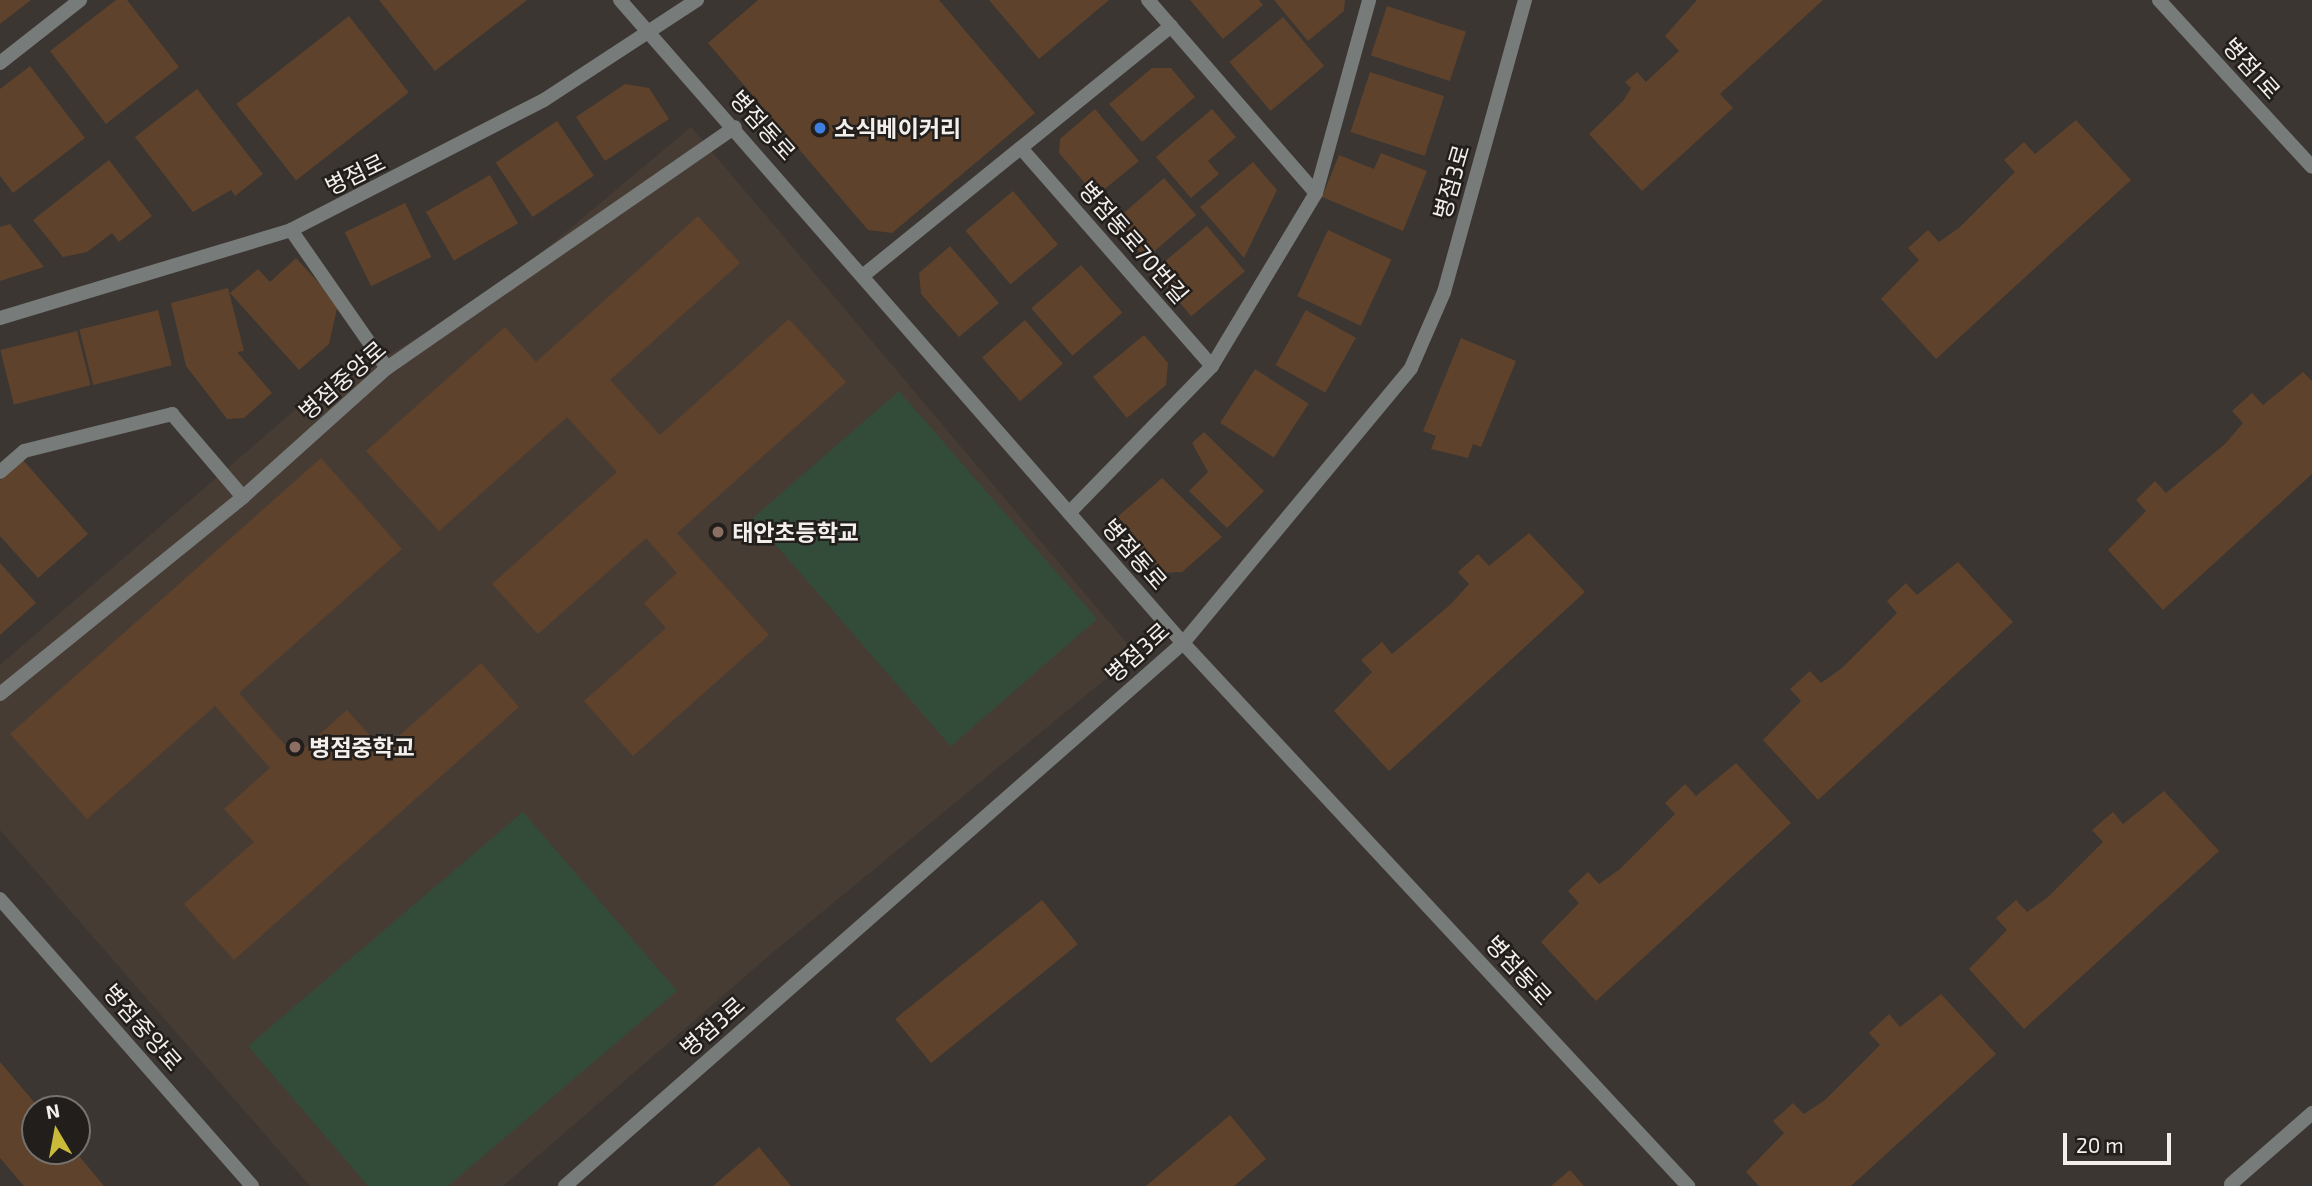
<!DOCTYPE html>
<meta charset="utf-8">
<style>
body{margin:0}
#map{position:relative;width:2312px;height:1186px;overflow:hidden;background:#3b3632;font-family:"Exo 2","Noto Sans KR",sans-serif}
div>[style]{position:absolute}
.built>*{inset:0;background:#473c34}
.green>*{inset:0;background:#334c3a;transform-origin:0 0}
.building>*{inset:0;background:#5e422c;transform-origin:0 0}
.service>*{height:14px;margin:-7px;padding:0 7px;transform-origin:7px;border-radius:7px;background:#777b7a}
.minor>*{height:14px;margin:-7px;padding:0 7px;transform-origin:7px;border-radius:7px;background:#777b7a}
.tertiary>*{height:14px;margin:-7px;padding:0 7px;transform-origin:7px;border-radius:7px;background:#777b7a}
.dots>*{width:19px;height:19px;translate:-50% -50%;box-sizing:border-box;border:4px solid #211e1c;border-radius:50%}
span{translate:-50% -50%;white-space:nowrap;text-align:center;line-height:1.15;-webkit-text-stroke:5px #211e1c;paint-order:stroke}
.street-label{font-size:23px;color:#f2efec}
.poi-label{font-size:23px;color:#f2efec;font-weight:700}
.left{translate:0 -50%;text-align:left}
.north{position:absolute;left:21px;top:1095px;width:70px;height:70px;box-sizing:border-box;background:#211e1c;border:2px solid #75726f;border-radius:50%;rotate:350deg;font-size:19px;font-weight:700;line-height:28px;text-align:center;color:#f2efec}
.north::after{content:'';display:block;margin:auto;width:24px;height:32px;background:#c9ba3a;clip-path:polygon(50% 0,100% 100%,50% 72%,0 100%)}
.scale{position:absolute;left:2063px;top:1133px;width:108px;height:32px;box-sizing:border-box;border:4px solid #f2efec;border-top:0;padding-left:9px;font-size:21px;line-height:24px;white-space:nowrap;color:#f2efec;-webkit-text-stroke:5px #211e1c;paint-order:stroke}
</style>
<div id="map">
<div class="built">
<i style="clip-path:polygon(691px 127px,1136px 654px,771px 954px,503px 1186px,310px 1186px,0 830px,0 665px,296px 409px,492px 294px)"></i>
</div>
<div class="green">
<i style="left:899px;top:391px;width:302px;height:194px;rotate:49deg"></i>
<i style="clip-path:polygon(523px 812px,677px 991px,448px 1186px,368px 1186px,248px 1046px)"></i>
</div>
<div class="building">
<i style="clip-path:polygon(0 0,31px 0,0 24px)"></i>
<i style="clip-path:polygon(116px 0,127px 0,179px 67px,106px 124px,50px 51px)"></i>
<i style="clip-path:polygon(379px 0,527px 0,435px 71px)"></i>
<i style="clip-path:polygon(758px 0,939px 0,1035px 113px,892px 233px,868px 230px,708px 43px)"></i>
<i style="clip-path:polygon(989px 0,1109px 0,1039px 59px)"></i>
<i style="clip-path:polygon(1190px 0,1259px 0,1263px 5px,1223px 39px)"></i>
<i style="clip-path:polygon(1274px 0,1345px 0,1344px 11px,1308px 41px)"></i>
<i style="clip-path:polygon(1697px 0,1823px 0,1720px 94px,1733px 108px,1642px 191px,1589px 134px,1623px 101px,1631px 88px,1625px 82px,1637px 72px,1646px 82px,1679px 51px,1665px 36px)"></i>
<i style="left:1387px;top:6px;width:83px;height:52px;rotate:18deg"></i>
<i style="left:349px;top:16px;width:97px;height:143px;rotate:52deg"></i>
<i style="left:1283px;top:17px;width:64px;height:70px;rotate:50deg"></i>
<i style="clip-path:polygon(30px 66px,85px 138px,13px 193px,0 176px,0 89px)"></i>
<i style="clip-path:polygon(1152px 68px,1171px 68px,1195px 97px,1142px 142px,1109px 104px)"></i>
<i style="left:1370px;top:72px;width:78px;height:63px;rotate:18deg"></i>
<i style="clip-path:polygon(625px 84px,649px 88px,669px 119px,605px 161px,576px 117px)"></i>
<i style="clip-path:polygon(197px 89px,263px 174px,235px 196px,231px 190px,193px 212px,135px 137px)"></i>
<i style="clip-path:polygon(1095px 109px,1139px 161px,1096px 196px,1059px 153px,1060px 139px)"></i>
<i style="clip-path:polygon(1212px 109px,1236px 137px,1208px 161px,1219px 174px,1191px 198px,1156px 157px)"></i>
<i style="clip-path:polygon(2076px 120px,2131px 180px,1936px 359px,1881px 299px,1919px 260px,1908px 248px,1928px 230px,1939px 242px,1960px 227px,2015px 172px,2004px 160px,2024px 142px,2035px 154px)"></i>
<i style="left:557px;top:121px;width:66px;height:74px;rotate:56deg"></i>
<i style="clip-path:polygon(1381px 153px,1427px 171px,1403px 231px,1322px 197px,1339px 155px,1374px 169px)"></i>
<i style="clip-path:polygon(109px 160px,152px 216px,119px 242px,112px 233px,87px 252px,63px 257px,33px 220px)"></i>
<i style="clip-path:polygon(1253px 162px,1277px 190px,1244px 258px,1200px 207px)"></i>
<i style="left:490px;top:175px;width:56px;height:74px;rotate:60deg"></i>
<i style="left:1164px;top:178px;width:49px;height:67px;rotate:49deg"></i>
<i style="left:1013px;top:191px;width:70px;height:62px;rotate:50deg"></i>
<i style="left:405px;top:203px;width:60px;height:67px;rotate:64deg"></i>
<i style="clip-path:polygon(698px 216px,740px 263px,610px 380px,660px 435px,789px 319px,846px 382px,677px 533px,769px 635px,633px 756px,584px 701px,666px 628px,644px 603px,677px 573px,646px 538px,538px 634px,492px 584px,617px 472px,567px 417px,439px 531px,366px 451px,505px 327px,536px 362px)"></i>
<i style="clip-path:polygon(10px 224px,44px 267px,0 281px,0 227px)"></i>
<i style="left:1207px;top:226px;width:59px;height:70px;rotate:50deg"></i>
<i style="left:1328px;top:230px;width:70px;height:73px;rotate:25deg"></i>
<i style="clip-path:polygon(950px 246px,999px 303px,959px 337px,921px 294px,919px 273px)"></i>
<i style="clip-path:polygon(296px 258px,338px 304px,329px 344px,299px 370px,230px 293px,258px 269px,270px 282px)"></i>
<i style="left:1081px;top:265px;width:63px;height:66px;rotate:49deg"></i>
<i style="clip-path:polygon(228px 288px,244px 351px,237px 352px,272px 393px,244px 418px,227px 419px,186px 366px,171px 303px)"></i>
<i style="left:158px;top:310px;width:57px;height:81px;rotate:76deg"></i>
<i style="left:1306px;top:310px;width:57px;height:63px;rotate:29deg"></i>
<i style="left:1025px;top:320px;width:58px;height:57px;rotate:49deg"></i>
<i style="left:77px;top:331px;width:56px;height:79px;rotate:76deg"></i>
<i style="clip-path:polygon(1144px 335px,1168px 363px,1166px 385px,1127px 418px,1093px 377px)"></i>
<i style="clip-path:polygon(1461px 338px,1516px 361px,1481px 447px,1473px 444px,1468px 458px,1431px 449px,1436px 436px,1423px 431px)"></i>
<i style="left:1255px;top:369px;width:64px;height:64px;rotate:33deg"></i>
<i style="clip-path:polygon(2303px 372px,2312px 381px,2312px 474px,2163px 610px,2108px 550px,2146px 511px,2136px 500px,2155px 481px,2166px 493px,2225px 444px,2243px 423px,2232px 411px,2252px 393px,2263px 405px)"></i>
<i style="clip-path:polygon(1204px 432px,1264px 491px,1227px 528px,1189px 491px,1208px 472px,1192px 443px)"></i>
<i style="clip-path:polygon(321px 458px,402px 549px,239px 693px,295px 756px,347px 710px,383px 750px,481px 663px,519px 707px,234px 960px,184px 904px,254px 842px,224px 809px,270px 768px,215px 706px,87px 819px,10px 734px)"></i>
<i style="clip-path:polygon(23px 460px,88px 534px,38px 578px,0 536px,0 480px)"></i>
<i style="clip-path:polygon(1162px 478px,1222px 537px,1182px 572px,1162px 573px,1114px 520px)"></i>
<i style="clip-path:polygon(1529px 533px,1585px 592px,1389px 771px,1334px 711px,1372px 672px,1361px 660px,1382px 642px,1392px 654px,1451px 604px,1469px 584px,1458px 572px,1478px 554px,1489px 566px)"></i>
<i style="clip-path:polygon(1958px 562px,2013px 622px,1818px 800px,1763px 740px,1801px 701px,1790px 689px,1810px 671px,1821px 683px,1842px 668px,1897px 613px,1887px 601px,1906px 583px,1917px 595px)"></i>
<i style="clip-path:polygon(0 563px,36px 603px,0 635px)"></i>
<i style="clip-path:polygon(1736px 763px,1791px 823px,1596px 1001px,1541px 942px,1579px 903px,1568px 891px,1588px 872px,1599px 884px,1620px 869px,1675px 814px,1665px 803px,1685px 784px,1696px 796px)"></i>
<i style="clip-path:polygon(2164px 791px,2219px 851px,2024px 1029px,1969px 969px,2007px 930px,1996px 918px,2016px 900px,2027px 912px,2048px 897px,2103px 842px,2092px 830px,2113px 812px,2123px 824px)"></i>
<i style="left:1042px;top:900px;width:57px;height:189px;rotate:51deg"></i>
<i style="clip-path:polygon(1941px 994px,1996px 1054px,1851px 1186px,1759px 1186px,1746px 1172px,1784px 1133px,1773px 1121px,1793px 1103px,1804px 1114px,1825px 1100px,1880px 1045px,1869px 1033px,1889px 1014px,1900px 1027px)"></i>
<i style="clip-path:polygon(0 1062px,40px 1109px,35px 1151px,75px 1151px,104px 1186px,24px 1186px,0 1158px)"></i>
<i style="clip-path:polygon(1230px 1115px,1266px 1159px,1234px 1186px,1146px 1186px)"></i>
<i style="clip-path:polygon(759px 1147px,791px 1186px,713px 1186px)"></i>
<i style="clip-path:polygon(1570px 1170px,1584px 1186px,1551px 1186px)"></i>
</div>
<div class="service">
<i style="left:0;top:472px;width:32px;rotate:-41deg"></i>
<i style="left:24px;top:451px;width:153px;rotate:-14deg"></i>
<i style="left:172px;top:414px;width:109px;rotate:49.5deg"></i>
<i style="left:2231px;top:1184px;width:108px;rotate:-41.2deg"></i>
</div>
<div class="minor">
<i style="left:620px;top:0;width:855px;rotate:48.8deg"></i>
<i style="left:1183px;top:643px;width:742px;rotate:47.08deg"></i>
<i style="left:1148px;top:0;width:256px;rotate:49deg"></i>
<i style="left:0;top:63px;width:102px;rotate:-38.2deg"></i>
<i style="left:1021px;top:148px;width:290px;rotate:48.8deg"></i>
<i style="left:291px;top:230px;width:168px;rotate:55.2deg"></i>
<i style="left:865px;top:274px;width:394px;rotate:-39deg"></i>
<i style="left:0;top:318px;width:304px;rotate:-16.8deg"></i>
<i style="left:291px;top:230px;width:284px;rotate:-27.2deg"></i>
<i style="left:544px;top:100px;width:183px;rotate:-33.2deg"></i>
<i style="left:1069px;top:513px;width:205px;rotate:-45.8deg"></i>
<i style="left:1212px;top:366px;width:202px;rotate:-59deg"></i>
<i style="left:1316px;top:193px;width:200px;rotate:-74.6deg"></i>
<i style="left:0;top:694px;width:313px;rotate:-39deg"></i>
<i style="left:243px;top:497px;width:193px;rotate:-41.9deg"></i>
<i style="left:387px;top:368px;width:423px;rotate:-34.7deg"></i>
</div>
<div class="tertiary">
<i style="left:2159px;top:0;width:226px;rotate:47.5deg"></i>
<i style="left:0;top:899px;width:382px;rotate:48.7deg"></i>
<i style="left:565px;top:1186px;width:823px;rotate:-41.3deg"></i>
<i style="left:1183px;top:643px;width:357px;rotate:-50.3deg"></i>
<i style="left:1411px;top:368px;width:83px;rotate:-66.5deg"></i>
<i style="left:1444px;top:292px;width:303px;rotate:-74.5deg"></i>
</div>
<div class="dots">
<i style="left:820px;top:128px;background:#3f7fe0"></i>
<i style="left:718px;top:532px;background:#8d6e63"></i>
<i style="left:295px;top:747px;background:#8d6e63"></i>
</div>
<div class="street-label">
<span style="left:2252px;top:68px;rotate:48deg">병점1로</span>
<span style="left:763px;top:125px;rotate:48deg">병점동로</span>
<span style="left:355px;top:174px;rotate:-26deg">병점로</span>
<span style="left:1451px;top:182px;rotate:-74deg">병점3로</span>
<span style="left:1134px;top:242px;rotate:49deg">병점동로70번길</span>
<span style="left:342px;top:380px;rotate:-41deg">병점중앙로</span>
<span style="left:1135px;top:554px;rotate:49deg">병점동로</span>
<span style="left:1137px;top:652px;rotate:-42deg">병점3로</span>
<span style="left:1519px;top:970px;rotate:47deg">병점동로</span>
<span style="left:712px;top:1026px;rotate:-41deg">병점3로</span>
<span style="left:143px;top:1027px;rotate:49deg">병점중앙로</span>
</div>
<div class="poi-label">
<span class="left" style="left:834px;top:128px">소식베이커리</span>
<span class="left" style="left:732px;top:532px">태안초등학교</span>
<span class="left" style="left:309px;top:747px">병점중학교</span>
</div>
<div class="north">N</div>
<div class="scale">20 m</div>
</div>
